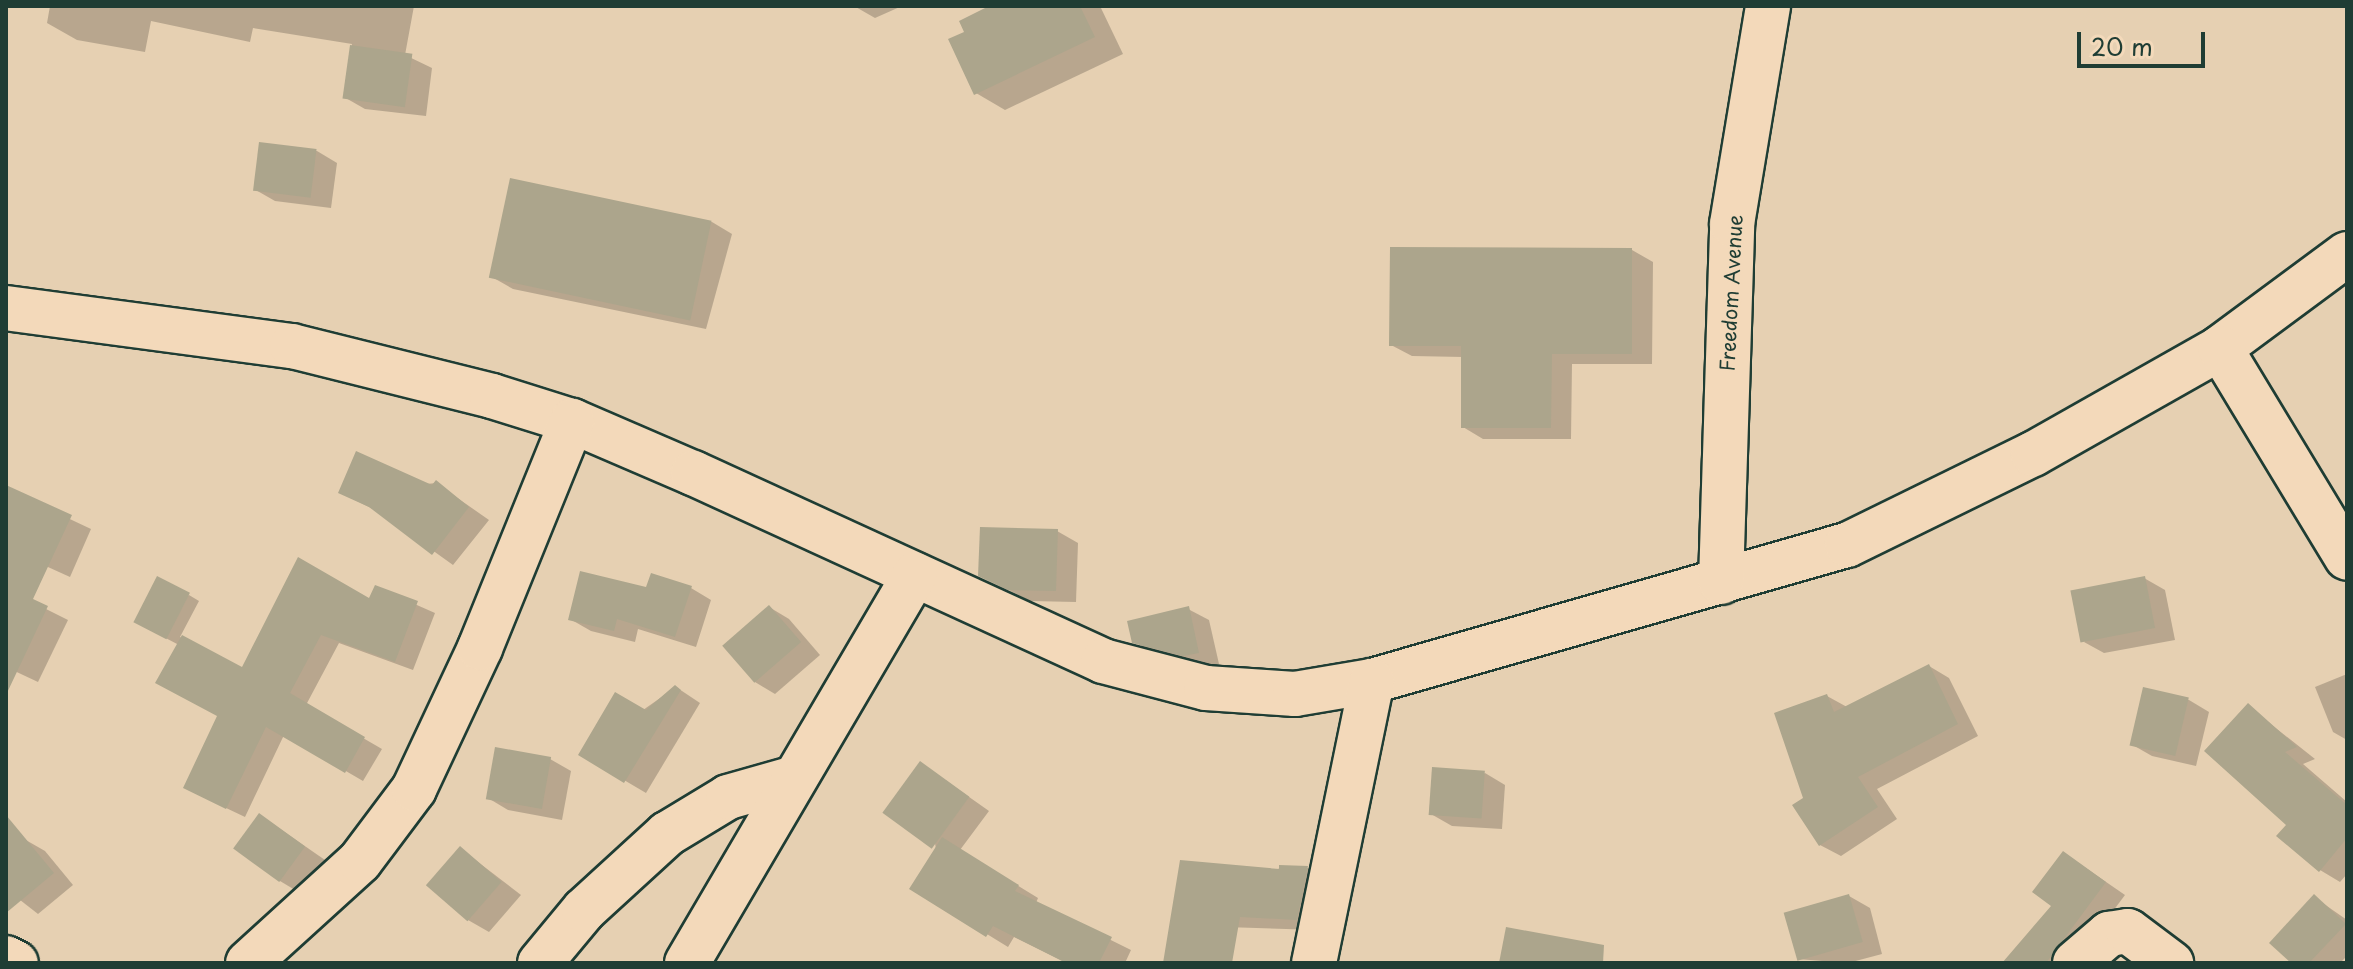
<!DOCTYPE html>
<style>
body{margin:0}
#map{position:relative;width:2353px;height:969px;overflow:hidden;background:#e6d0b2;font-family:"Playpen Sans",sans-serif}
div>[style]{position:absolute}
.shadow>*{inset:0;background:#0003}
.building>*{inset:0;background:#aca58c;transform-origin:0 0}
.roads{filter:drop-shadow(2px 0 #1f3d34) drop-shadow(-2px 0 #1f3d34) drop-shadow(0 2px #1f3d34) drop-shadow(0 -2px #1f3d34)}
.minor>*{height:44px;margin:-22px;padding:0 22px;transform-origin:22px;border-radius:22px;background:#f3d9ba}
span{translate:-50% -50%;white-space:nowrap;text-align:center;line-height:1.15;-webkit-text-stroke:6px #f3d9ba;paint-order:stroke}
.street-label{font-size:20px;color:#1f3d34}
.frame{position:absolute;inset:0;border:8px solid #1f3d34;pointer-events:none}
.scale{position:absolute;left:2077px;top:32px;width:128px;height:36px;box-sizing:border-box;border:4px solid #1f3d34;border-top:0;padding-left:10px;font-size:24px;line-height:28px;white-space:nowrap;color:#1f3d34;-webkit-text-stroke:6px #f3d9ba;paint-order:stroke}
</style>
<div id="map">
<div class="shadow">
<i style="clip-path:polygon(50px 6px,414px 6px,405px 55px,432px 68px,426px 116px,365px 109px,344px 97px,352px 44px,253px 28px,250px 42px,151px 21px,145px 52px,77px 40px,47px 23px)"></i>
<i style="clip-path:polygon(854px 6px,902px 6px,875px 18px)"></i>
<i style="clip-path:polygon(1003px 6px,1100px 6px,1123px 54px,1005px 110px,976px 93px,966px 33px)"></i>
<i style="clip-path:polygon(260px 144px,317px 151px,337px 163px,331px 208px,275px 201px,254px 189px)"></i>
<i style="clip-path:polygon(512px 180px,712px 222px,732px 234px,706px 329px,513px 289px,492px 277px)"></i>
<i style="clip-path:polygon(1632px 250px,1653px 262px,1652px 364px,1572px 364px,1571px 439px,1483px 439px,1463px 427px,1463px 357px,1412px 356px,1391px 345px)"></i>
<i style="clip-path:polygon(436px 483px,489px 520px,453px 565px,379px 512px,341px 493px)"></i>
<i style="clip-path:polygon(6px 489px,91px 529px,70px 577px,6px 548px)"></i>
<i style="clip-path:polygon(1057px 531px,1078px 543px,1076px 602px,1030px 601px,980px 575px)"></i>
<i style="clip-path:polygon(2144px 578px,2165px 590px,2175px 640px,2104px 653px,2084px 642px)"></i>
<i style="clip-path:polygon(376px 587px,435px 613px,413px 670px,339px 643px,306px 705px,382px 749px,363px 781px,284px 735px,245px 817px,203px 797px,219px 716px,179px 645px,135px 622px,189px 595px,199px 601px,180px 637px,243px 670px,370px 601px)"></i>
<i style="clip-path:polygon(691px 588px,711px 600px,696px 647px,638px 629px,635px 642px,591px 631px,570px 619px,647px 590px)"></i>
<i style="clip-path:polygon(6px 589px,68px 620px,38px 682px,6px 667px)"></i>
<i style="clip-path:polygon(769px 607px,789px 619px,820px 655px,775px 694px,755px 682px)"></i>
<i style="clip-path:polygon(1188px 609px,1209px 620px,1219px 664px,1206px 667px,1155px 654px,1134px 641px)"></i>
<i style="clip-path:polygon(1929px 666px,1949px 678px,1978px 736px,1877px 789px,1897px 819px,1841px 856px,1820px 845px,1805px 798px,1827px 696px,1847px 707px)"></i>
<i style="clip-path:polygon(2347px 674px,2347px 740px,2333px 732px,2315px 687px)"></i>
<i style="clip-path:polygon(676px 687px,700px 703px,646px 793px,580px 754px)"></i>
<i style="clip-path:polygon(2145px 690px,2189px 700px,2209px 712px,2196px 766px,2152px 756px,2131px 744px)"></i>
<i style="clip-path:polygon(2248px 706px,2315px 759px,2303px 764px,2347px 802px,2347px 874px,2340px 882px,2320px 870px,2288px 824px)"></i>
<i style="clip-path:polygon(550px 759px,571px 771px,562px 820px,508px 810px,488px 798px)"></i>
<i style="clip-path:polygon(921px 763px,989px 811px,960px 850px,1038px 898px,1036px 903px,1131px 950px,1125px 963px,1067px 963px,1014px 937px,1008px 947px,912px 888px,936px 849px)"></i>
<i style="clip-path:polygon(1485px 773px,1505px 785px,1502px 829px,1452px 826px,1431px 814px)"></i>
<i style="clip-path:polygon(260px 815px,325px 860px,300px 893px,280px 881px)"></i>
<i style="clip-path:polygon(24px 839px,45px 851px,73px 885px,38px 914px,6px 889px,6px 854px)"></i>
<i style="clip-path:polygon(461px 849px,521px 895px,489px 932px,468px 920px)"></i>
<i style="clip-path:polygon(2064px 853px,2125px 895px,2074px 963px,2005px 963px,2054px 906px)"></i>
<i style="clip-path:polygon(1281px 867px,1308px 868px,1328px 880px,1318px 930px,1193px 926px)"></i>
<i style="clip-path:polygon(1849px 896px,1870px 908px,1882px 954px,1848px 963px,1797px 959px)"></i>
<i style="clip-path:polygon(2314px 897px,2347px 920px,2347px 956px,2340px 963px,2294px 963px)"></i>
</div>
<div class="building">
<i style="clip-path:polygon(989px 6px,1080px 6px,1095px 37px,974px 95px,948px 39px,964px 32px,959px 21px)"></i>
<i style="left:350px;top:45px;width:63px;height:54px;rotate:8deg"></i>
<i style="left:259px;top:142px;width:58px;height:49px;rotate:7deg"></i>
<i style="left:510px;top:178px;width:206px;height:102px;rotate:12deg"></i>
<i style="clip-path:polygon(1390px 247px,1632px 248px,1632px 354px,1552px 354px,1551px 428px,1461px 428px,1461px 346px,1389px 346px)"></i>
<i style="clip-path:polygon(356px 451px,432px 485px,436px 480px,469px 507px,432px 555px,369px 507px,338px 493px)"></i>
<i style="clip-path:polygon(6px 485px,72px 515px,33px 599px,48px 606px,6px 695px)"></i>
<i style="clip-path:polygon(980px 527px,1058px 529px,1056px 591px,1008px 590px,978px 576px)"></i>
<i style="clip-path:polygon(298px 557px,369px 598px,375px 585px,418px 601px,395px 662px,321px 635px,290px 693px,365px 737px,345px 773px,266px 727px,226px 809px,183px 788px,217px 716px,155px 683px,182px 635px,242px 667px)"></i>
<i style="clip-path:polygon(580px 571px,646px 587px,651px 573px,692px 586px,675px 637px,617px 619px,614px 631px,568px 620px)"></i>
<i style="left:157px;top:576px;width:37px;height:52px;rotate:27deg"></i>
<i style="left:2145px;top:576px;width:53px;height:76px;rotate:79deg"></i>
<i style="left:769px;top:605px;width:49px;height:62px;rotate:49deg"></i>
<i style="clip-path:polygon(1189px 606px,1199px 653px,1183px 656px,1132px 643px,1127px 621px)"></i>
<i style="clip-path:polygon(1929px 664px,1958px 724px,1858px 777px,1878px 807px,1819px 846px,1792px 805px,1803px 798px,1774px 713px,1827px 694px,1834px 712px)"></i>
<i style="clip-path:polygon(675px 685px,681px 690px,624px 783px,578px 755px,615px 692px,646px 710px)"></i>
<i style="left:2143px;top:687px;width:47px;height:60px;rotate:13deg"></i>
<i style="clip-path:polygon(2248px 703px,2297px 747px,2285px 752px,2347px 805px,2347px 838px,2319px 872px,2276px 836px,2286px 825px,2204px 751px)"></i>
<i style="left:495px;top:747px;width:57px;height:53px;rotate:10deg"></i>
<i style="left:920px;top:761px;width:61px;height:64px;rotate:36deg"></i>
<i style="left:1432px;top:767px;width:53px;height:48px;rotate:4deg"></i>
<i style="left:259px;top:813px;width:57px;height:44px;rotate:36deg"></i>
<i style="clip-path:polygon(6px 815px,54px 873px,6px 913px)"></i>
<i style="clip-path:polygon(942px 837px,1019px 885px,1015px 891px,1112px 937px,1099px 963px,1066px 963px,993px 926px,986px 937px,909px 889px)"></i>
<i style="left:460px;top:846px;width:55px;height:52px;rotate:41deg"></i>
<i style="clip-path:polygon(2063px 851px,2106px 882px,2046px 963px,2002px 963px,2051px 906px,2032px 892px)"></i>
<i style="clip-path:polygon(1180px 860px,1279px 869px,1279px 865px,1308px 866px,1297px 920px,1240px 917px,1232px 963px,1163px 963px)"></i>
<i style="left:1849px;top:894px;width:50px;height:68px;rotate:74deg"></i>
<i style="clip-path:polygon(2314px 894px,2346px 924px,2309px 963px,2291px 963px,2269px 943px)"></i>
<i style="clip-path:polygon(1506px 927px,1604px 945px,1603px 963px,1499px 963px)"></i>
</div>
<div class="roads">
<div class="minor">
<i style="left:6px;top:308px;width:289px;rotate:7.6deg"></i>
<i style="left:292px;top:346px;width:206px;rotate:14deg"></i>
<i style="left:492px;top:396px;width:84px;rotate:17.4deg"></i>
<i style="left:572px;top:421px;width:132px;rotate:23.3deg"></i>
<i style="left:693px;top:473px;width:451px;rotate:24.6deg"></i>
<i style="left:1103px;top:661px;width:106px;rotate:14.7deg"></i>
<i style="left:1206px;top:688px;width:89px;rotate:3.9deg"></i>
<i style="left:1295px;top:694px;width:78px;rotate:-9.6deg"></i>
<i style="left:1372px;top:681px;width:494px;rotate:-16deg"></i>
<i style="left:1847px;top:545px;width:207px;rotate:-26.1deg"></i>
<i style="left:2033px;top:454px;width:215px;rotate:-29.5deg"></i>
<i style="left:2220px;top:348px;width:158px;rotate:-36.5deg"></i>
<i style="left:2220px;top:348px;width:245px;rotate:58.8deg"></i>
<i style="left:1721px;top:582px;width:358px;rotate:-88.2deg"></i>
<i style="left:1732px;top:224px;width:221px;rotate:-80.6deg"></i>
<i style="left:6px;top:958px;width:11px;rotate:27deg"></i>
<i style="left:248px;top:963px;width:151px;rotate:-42.3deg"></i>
<i style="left:360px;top:861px;width:90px;rotate:-53.1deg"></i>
<i style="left:414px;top:789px;width:156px;rotate:-64.9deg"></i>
<i style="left:480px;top:648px;width:245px;rotate:-67.9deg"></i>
<i style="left:540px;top:963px;width:69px;rotate:-50.3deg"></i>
<i style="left:584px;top:910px;width:113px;rotate:-42.5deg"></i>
<i style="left:667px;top:834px;width:71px;rotate:-31.2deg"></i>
<i style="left:728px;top:797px;width:66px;rotate:-15.9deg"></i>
<i style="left:687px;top:963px;width:450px;rotate:-59.6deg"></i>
<i style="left:1314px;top:963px;width:288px;rotate:-78.4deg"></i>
<i style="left:2075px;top:963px;width:45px;rotate:-40.5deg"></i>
<i style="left:2109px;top:934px;width:19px;rotate:-9deg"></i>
<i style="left:2128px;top:931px;width:54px;rotate:36.7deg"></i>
</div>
</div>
<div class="street-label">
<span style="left:1731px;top:293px;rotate:-87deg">Freedom Avenue</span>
</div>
<div class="frame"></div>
<div class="scale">20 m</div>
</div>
